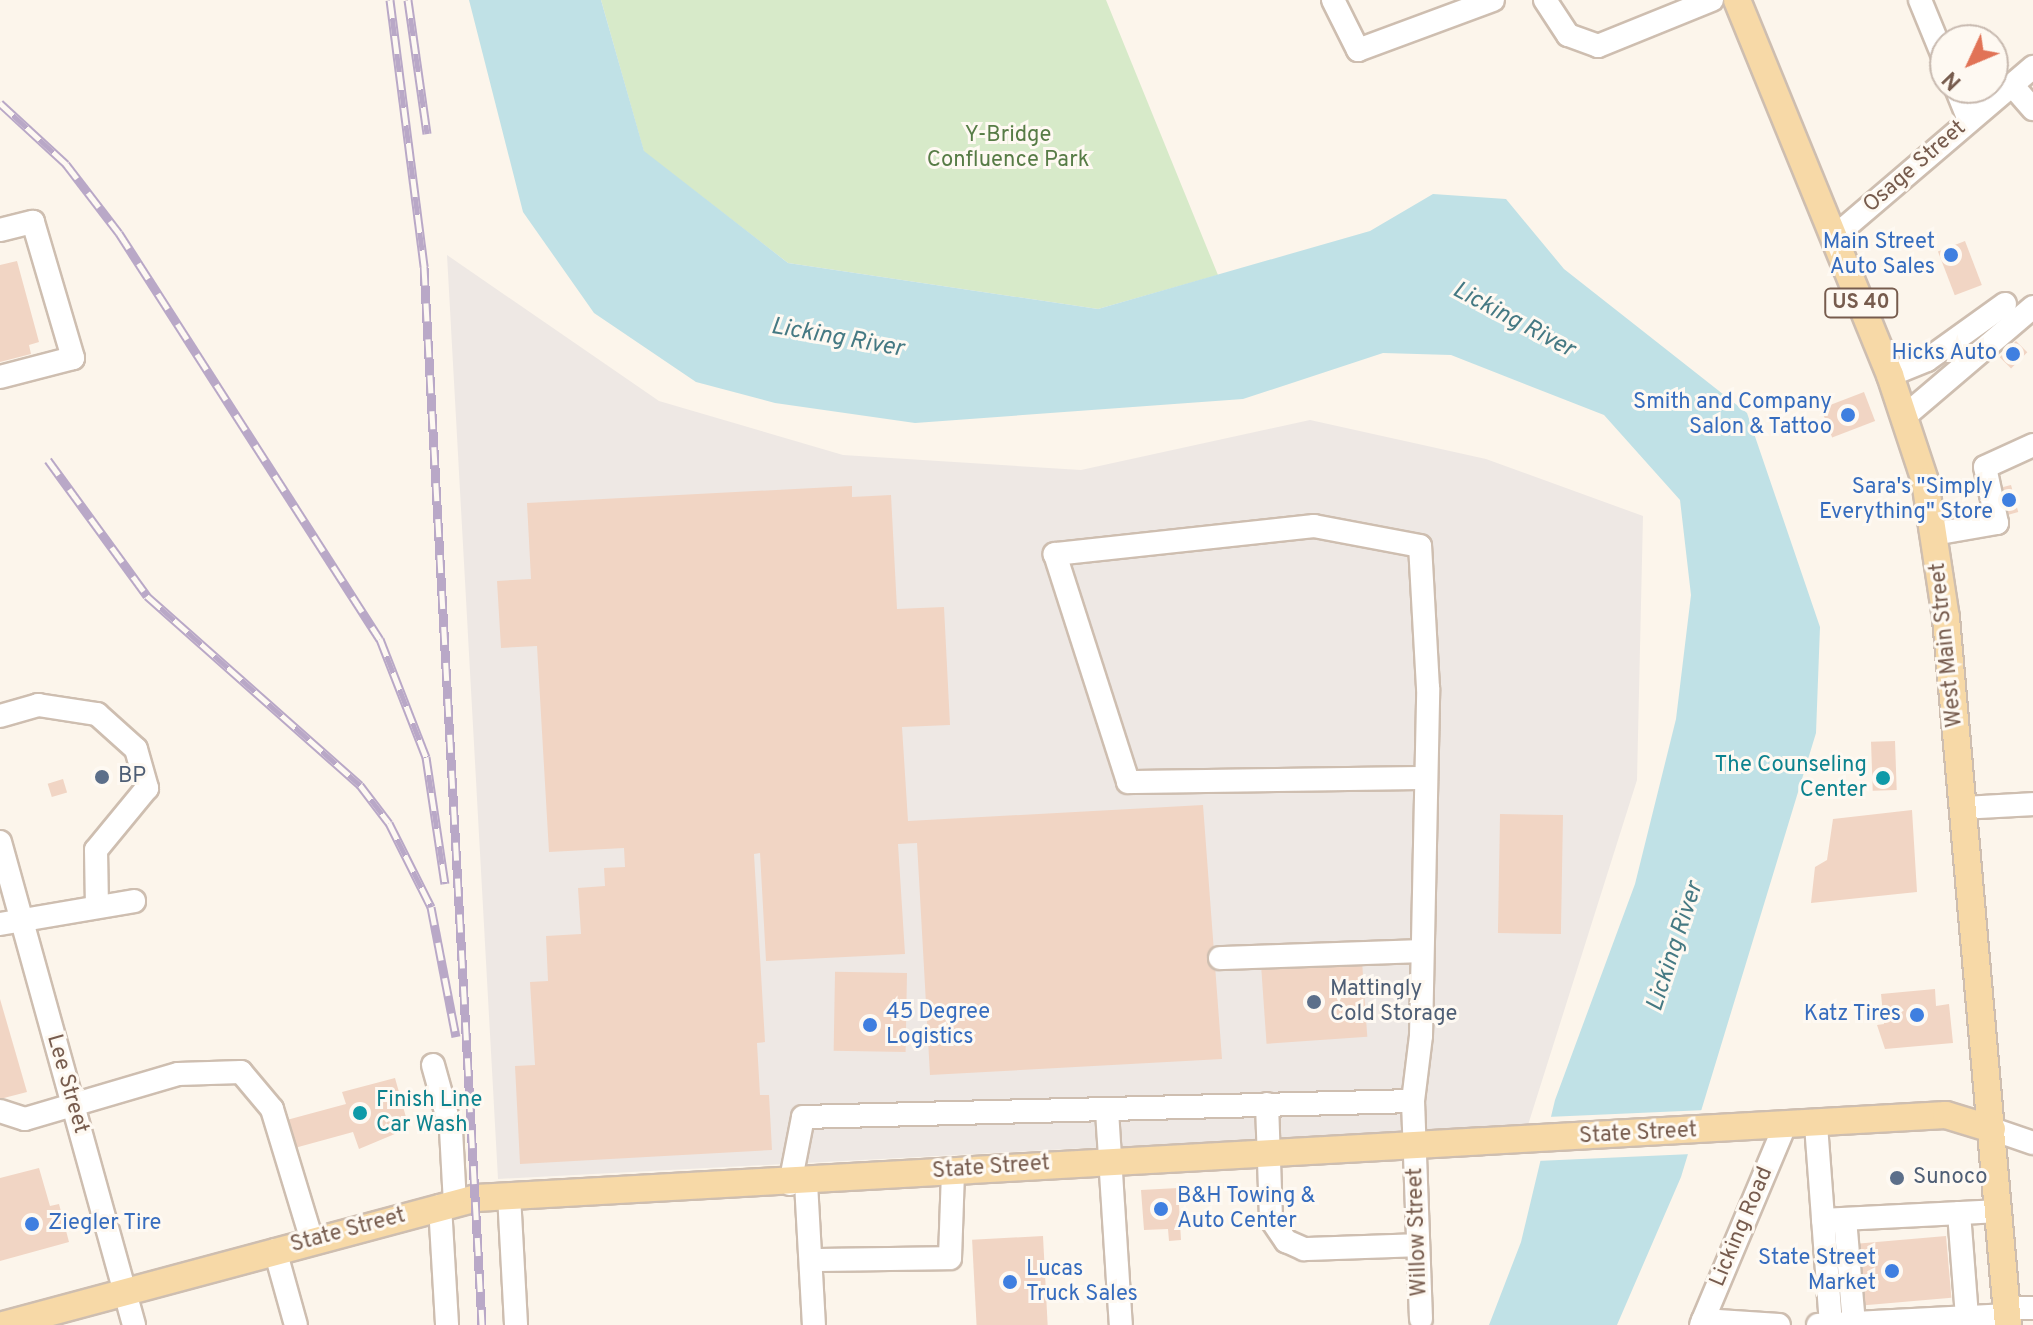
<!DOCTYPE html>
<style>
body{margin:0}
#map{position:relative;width:2033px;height:1325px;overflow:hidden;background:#fcf5eb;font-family:Overpass,sans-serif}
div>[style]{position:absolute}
.industrial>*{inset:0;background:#eee8e4}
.green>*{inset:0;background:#d7eac9}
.water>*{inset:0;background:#c0e1e6}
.pier>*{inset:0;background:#fcf5eb}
.building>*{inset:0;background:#f1d5c4;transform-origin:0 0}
.roads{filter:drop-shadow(2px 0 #cebeb0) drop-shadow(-2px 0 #cebeb0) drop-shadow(0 2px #cebeb0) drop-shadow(0 -2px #cebeb0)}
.minor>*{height:22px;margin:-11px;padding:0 11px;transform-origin:11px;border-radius:11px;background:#fff}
.major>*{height:26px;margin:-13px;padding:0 13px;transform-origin:13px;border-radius:13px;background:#f7d9a7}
.rail>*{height:9px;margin-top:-4.5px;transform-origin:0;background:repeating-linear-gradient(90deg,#fef9f2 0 18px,#b9a8c7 0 36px);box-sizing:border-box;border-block:2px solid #b9a8c7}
.dots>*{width:22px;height:22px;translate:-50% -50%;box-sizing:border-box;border:4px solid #fef9f2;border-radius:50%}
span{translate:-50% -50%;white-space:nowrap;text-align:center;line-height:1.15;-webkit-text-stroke:6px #fef9f2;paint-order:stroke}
.shield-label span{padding:2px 6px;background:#fef9f2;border:2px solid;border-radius:6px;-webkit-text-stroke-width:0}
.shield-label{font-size:20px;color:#775c4e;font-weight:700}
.park-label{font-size:22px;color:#577c46}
.street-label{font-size:22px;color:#775c4e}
.shop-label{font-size:22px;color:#366cbe}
.right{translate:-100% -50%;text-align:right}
.left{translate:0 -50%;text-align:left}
.culture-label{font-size:22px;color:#0d838f}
.service-label{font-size:22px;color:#4e5e75}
.water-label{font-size:24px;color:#457983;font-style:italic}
.north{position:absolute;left:1929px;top:24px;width:80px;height:80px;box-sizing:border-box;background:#fef9f2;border:2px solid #c8bab0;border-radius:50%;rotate:226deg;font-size:22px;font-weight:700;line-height:32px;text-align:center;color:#775c4e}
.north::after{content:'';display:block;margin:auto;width:28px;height:36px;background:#e17356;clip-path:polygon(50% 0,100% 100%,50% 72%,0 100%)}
</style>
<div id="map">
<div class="industrial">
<i style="clip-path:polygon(447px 255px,659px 401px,843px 455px,1081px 470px,1310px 420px,1486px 459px,1643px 516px,1637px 780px,1528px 1125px,498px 1179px)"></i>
</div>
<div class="green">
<i style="clip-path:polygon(601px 0,1106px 0,1218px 275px,1098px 309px,788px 263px,644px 152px)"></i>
</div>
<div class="water">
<i style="clip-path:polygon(469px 0,601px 0,644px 151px,788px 263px,1098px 309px,1370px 231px,1433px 194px,1506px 199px,1564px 269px,1747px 413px,1820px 627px,1816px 733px,1681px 1177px,1617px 1325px,1489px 1325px,1521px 1242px,1555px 1100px,1635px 884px,1676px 719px,1691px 595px,1680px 500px,1604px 415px,1451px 355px,1383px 353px,1243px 399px,915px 423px,775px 403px,696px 382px,594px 313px,523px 212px)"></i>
</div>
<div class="pier">
<i style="clip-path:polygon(1706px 1110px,1692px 1154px,1537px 1161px,1547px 1117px)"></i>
</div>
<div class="building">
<i style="left:1965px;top:241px;width:47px;height:29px;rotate:69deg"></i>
<i style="clip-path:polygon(17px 261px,39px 342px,29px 345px,31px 354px,0 362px,0 265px)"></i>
<i style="left:2016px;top:341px;width:16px;height:23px;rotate:45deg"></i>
<i style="left:1864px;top:392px;width:31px;height:46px;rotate:69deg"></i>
<i style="left:2011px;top:485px;width:28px;height:10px;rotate:75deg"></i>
<i style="clip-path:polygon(852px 486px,852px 497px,891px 495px,897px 609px,944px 607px,950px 725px,902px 727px,908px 821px,1203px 805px,1222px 1059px,930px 1075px,917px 843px,898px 844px,905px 954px,766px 961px,760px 853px,754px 854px,765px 1042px,757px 1043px,760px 1095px,769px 1095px,772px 1150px,520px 1164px,515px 1066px,535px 1065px,530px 982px,548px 981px,546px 936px,581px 934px,578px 888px,605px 886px,604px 868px,625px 867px,624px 848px,549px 852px,537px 646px,501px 648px,497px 581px,531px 579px,527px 503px)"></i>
<i style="left:1895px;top:741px;width:49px;height:24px;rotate:88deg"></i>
<i style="left:63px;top:779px;width:14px;height:16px;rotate:73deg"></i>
<i style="clip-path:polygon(1912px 810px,1917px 892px,1811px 903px,1815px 867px,1827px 860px,1833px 819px)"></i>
<i style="left:1500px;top:814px;width:63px;height:119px;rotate:1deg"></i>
<i style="left:1362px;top:961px;width:76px;height:101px;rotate:86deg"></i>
<i style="left:907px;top:973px;width:79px;height:72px;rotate:91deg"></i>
<i style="clip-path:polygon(1935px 989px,1936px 1006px,1949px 1004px,1953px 1043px,1885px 1049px,1877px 1025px,1884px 1024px,1881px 994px)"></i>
<i style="clip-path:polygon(0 999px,27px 1092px,0 1099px)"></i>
<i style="clip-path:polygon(395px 1078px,409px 1128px,359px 1149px,353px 1132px,291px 1149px,283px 1121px,346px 1104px,342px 1092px)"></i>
<i style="clip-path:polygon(39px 1168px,50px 1206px,59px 1204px,69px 1242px,0 1261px,0 1178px)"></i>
<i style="clip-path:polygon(1178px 1188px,1181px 1240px,1169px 1241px,1168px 1229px,1144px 1230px,1141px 1190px)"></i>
<i style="left:1043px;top:1236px;width:89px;height:71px;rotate:87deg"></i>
<i style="left:1946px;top:1236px;width:62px;height:113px;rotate:85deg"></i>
</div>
<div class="roads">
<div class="minor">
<i style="left:1333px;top:0;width:56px;rotate:63.4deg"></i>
<i style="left:1358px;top:50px;width:144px;rotate:-20.3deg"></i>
<i style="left:1545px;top:0;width:42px;rotate:56.7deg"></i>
<i style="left:1568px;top:35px;width:32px;rotate:20deg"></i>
<i style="left:1598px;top:46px;width:123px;rotate:-22deg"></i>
<i style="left:1920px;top:0;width:66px;rotate:67.7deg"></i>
<i style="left:2012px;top:85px;width:32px;rotate:49deg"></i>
<i style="left:1956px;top:88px;width:35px;rotate:68deg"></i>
<i style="left:0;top:230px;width:34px;rotate:-14deg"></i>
<i style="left:33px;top:222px;width:142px;rotate:73.6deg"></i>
<i style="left:73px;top:358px;width:75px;rotate:165.4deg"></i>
<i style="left:1834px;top:237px;width:262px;rotate:-40.5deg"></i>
<i style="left:1890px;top:375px;width:40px;rotate:-22deg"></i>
<i style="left:1927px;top:360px;width:96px;rotate:-35.7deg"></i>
<i style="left:1905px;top:416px;width:168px;rotate:-40.4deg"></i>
<i style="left:1934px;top:534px;width:64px;rotate:-9.9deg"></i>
<i style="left:1997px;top:523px;width:57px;rotate:-102.1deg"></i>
<i style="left:1985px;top:467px;width:53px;rotate:-24.6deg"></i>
<i style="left:0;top:716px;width:40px;rotate:-16deg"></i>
<i style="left:38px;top:705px;width:60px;rotate:8.7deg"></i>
<i style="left:97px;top:714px;width:52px;rotate:41.9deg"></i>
<i style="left:136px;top:749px;width:41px;rotate:74.2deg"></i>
<i style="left:147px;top:788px;width:80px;rotate:129.4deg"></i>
<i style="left:96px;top:850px;width:55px;rotate:89deg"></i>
<i style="left:1962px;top:808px;width:71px;rotate:-3.2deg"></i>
<i style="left:0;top:842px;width:501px;rotate:74.49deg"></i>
<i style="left:0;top:924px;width:136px;rotate:-9.7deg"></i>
<i style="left:1220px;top:958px;width:199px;rotate:-2deg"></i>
<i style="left:433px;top:1065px;width:67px;rotate:74.5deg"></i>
<i style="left:451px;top:1130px;width:73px;rotate:86.9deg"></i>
<i style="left:1413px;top:1101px;width:65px;rotate:-83deg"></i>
<i style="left:1421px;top:1036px;width:348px;rotate:-88.8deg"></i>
<i style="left:1428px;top:688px;width:142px;rotate:-93.2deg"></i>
<i style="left:1420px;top:546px;width:108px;rotate:-169.3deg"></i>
<i style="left:1314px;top:526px;width:261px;rotate:173.8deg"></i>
<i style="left:1055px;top:554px;width:239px;rotate:72.2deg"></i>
<i style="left:1128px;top:782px;width:298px;rotate:-0.8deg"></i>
<i style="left:1267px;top:1104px;width:115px;rotate:88deg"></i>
<i style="left:1271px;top:1219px;width:27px;rotate:56deg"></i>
<i style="left:1286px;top:1241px;width:20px;rotate:24deg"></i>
<i style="left:1304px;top:1249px;width:114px;rotate:-2deg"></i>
<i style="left:0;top:1111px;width:26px;rotate:18deg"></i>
<i style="left:25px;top:1119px;width:159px;rotate:-16.4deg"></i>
<i style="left:178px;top:1074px;width:63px;rotate:-1.8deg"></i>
<i style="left:241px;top:1072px;width:48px;rotate:50deg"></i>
<i style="left:272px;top:1109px;width:138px;rotate:73.1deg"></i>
<i style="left:1107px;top:1111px;width:214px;rotate:86.3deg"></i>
<i style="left:1816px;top:1125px;width:201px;rotate:85.7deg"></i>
<i style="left:1992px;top:1129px;width:43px;rotate:18.9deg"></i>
<i style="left:806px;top:1183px;width:142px;rotate:86.8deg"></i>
<i style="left:790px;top:1184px;width:68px;rotate:-79deg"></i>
<i style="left:803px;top:1117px;width:610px;rotate:-1.5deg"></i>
<i style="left:1413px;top:1101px;width:218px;rotate:87.9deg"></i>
<i style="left:509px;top:1195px;width:130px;rotate:86.9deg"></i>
<i style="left:440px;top:1206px;width:119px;rotate:86.6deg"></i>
<i style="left:1959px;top:1213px;width:104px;rotate:85.6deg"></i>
<i style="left:1845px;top:1219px;width:105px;rotate:85.1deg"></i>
<i style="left:1823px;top:1220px;width:176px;rotate:-2.9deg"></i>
<i style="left:275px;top:1250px;width:78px;rotate:74.4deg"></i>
<i style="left:812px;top:1260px;width:138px;rotate:-0.8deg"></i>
<i style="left:950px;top:1258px;width:87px;rotate:-88deg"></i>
<i style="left:2006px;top:1308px;width:27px"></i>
<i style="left:1703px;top:1320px;width:76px;rotate:3.8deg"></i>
<i style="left:1701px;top:1325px;width:214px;rotate:-67.2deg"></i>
<i style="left:1818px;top:1325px;width:189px;rotate:-3deg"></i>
</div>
<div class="major">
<i style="left:1737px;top:0;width:405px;rotate:67.8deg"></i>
<i style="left:1890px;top:375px;width:112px;rotate:71.7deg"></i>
<i style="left:1925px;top:481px;width:139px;rotate:81.3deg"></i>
<i style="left:1946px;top:618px;width:710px;rotate:84.99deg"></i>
<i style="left:3px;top:1325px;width:490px;rotate:-15deg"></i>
<i style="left:476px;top:1198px;width:1472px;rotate:-3.23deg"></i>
<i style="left:1946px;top:1115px;width:48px;rotate:16.9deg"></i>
</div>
</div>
<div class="rail">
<i style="left:390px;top:0;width:269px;rotate:82.7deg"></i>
<i style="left:424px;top:267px;width:1060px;rotate:86.86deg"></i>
<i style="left:408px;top:0;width:135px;rotate:81.9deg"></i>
<i style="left:0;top:103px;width:90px;rotate:42.7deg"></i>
<i style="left:66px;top:164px;width:87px;rotate:52.5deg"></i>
<i style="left:119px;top:233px;width:483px;rotate:57.3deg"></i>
<i style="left:380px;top:639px;width:127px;rotate:68.7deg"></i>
<i style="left:426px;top:757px;width:128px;rotate:81.5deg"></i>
<i style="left:48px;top:460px;width:168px;rotate:53.9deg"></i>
<i style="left:147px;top:596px;width:285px;rotate:41.6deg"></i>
<i style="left:360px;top:785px;width:48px;rotate:52.7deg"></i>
<i style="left:389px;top:823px;width:94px;rotate:63.4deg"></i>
<i style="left:431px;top:907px;width:132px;rotate:79.1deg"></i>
</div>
<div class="dots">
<i style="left:1951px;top:255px;background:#3f7fe0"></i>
<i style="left:2013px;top:354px;background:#3f7fe0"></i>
<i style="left:1848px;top:415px;background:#3f7fe0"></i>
<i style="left:2009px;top:500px;background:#3f7fe0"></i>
<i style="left:102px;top:777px;background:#5c6f8a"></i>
<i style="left:1883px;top:778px;background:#0f9aa8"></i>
<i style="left:1314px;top:1002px;background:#5c6f8a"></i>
<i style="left:1917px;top:1015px;background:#3f7fe0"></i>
<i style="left:870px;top:1025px;background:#3f7fe0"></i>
<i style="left:360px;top:1113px;background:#0f9aa8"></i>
<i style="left:1897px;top:1178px;background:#5c6f8a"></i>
<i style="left:1161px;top:1209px;background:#3f7fe0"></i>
<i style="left:32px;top:1224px;background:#3f7fe0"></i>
<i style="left:1892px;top:1271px;background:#3f7fe0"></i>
<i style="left:1010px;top:1282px;background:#3f7fe0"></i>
</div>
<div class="shield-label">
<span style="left:1861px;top:303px">US 40</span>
</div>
<div class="park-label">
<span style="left:1008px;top:148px">Y-Bridge<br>Confluence Park</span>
</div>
<div class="street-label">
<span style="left:1915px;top:167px;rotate:-41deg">Osage Street</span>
<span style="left:1947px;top:645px;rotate:-96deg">West Main Street</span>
<span style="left:67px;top:1084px;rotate:74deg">Lee Street</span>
<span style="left:1638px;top:1134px;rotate:-3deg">State Street</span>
<span style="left:991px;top:1168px;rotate:-4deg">State Street</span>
<span style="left:1742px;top:1227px;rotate:-67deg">Licking Road</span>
<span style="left:348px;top:1231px;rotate:-15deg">State Street</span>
<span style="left:1418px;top:1232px;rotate:-92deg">Willow Street</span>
</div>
<div class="shop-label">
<span class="right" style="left:1935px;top:255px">Main Street<br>Auto Sales</span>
<span class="right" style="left:1997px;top:354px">Hicks Auto</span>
<span class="right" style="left:1832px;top:415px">Smith and Company<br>Salon &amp; Tattoo</span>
<span class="right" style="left:1993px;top:500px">Sara's "Simply<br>Everything" Store</span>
<span class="left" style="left:886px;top:1025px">45 Degree<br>Logistics</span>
<span class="right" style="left:1901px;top:1015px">Katz Tires</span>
<span class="left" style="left:1177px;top:1209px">B&amp;H Towing &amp;<br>Auto Center</span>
<span class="left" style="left:48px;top:1224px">Ziegler Tire</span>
<span class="right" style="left:1876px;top:1271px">State Street<br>Market</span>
<span class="left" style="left:1026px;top:1282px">Lucas<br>Truck Sales</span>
</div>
<div class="culture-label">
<span class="right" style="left:1867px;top:778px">The Counseling<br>Center</span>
<span class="left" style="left:376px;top:1113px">Finish Line<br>Car Wash</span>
</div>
<div class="service-label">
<span class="left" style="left:118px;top:777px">BP</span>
<span class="left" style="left:1330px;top:1002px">Mattingly<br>Cold Storage</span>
<span class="left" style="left:1913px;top:1178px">Sunoco</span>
</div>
<div class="water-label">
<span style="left:1513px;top:321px;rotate:28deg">Licking River</span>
<span style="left:837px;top:339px;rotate:10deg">Licking River</span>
<span style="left:1676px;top:947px;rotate:-72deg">Licking River</span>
</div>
<div class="north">N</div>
</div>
